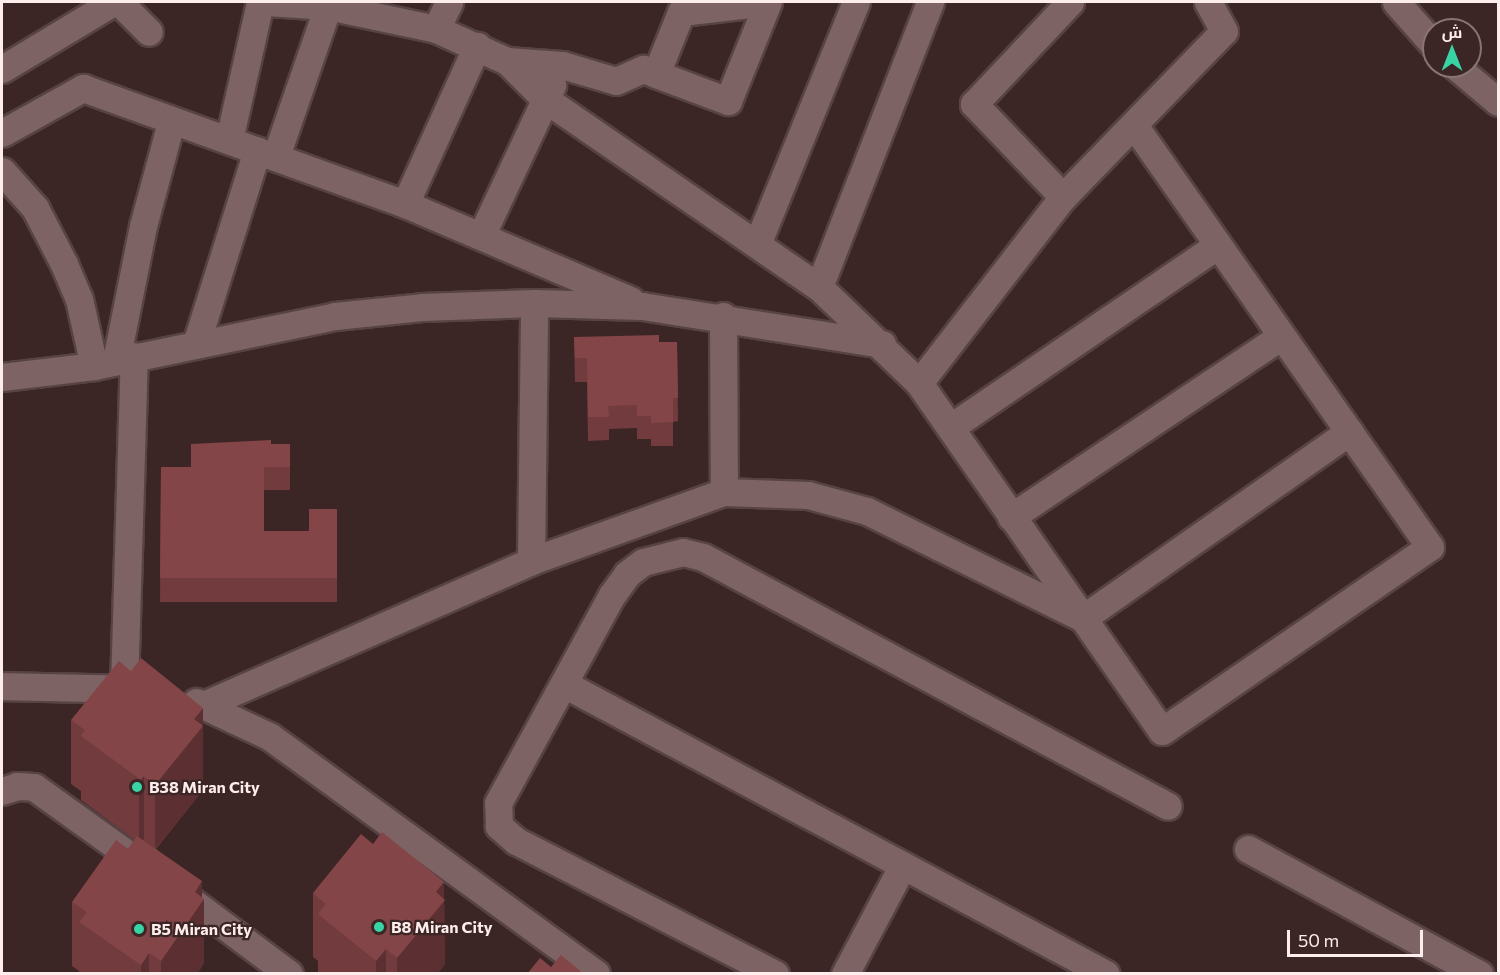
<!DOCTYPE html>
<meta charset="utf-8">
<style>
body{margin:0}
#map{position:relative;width:1500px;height:975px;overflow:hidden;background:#3c2525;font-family:Commissioner,Cairo,sans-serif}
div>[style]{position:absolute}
.roads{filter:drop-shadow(2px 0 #574343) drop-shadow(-2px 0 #574343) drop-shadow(0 2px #574343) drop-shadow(0 -2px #574343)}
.minor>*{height:27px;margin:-13.5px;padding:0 13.5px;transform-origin:13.5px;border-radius:13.5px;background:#7e6364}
.wall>*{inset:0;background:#723b3e}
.shaded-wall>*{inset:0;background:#5c3032;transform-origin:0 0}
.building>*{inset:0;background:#844548}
.dots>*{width:16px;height:16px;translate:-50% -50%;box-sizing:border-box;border:3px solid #3c2525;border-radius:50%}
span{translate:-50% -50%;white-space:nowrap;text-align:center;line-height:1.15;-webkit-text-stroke:4.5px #3c2525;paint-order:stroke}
.poi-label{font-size:16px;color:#fdedec;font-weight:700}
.left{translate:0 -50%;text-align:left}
.frame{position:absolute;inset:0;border:3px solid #fdedec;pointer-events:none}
.north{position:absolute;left:1422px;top:18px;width:60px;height:60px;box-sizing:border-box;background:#3c2525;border:2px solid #897575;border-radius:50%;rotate:0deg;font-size:16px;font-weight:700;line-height:24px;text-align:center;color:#fdedec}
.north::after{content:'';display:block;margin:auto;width:21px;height:27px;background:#38d4a6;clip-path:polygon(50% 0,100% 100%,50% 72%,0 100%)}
.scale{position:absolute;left:1287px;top:930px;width:136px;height:27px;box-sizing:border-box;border:3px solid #fdedec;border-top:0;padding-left:8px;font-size:18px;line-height:21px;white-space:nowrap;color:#fdedec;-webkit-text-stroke:4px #3c2525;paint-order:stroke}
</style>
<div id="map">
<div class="roads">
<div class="minor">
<i style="left:119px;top:2px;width:42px;rotate:45deg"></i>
<i style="left:267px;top:2px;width:61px;rotate:3.8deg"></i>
<i style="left:328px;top:6px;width:110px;rotate:12deg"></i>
<i style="left:436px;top:29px;width:78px;rotate:24.3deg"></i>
<i style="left:507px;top:61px;width:54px;rotate:45deg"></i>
<i style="left:545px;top:99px;width:332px;rotate:34.5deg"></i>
<i style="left:819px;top:287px;width:139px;rotate:43.8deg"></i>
<i style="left:919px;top:383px;width:424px;rotate:55.1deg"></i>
<i style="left:1162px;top:731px;width:325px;rotate:-34.5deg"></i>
<i style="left:1430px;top:547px;width:515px;rotate:-125.05deg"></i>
<i style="left:1396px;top:2px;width:57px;rotate:48.5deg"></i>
<i style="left:436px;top:29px;width:30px;rotate:-64deg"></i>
<i style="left:507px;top:61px;width:55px;rotate:4.2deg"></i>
<i style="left:562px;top:65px;width:56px;rotate:16.5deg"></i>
<i style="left:616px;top:81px;width:30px;rotate:-24deg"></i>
<i style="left:643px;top:69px;width:14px;rotate:21deg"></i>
<i style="left:656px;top:74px;width:67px;rotate:-68deg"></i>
<i style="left:681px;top:12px;width:87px;rotate:-6.6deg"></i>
<i style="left:1455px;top:66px;width:56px;rotate:39.9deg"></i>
<i style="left:2px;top:69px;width:130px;rotate:-31.1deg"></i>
<i style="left:656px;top:74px;width:77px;rotate:20.6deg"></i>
<i style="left:728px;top:101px;width:107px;rotate:-68deg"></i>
<i style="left:2px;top:133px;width:93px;rotate:-29.1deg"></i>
<i style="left:83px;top:88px;width:342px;rotate:19.8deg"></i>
<i style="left:405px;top:204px;width:245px;rotate:23.1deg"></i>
<i style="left:229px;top:140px;width:141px;rotate:-77.3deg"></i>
<i style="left:276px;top:156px;width:159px;rotate:-70.9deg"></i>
<i style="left:2px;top:171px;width:50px;rotate:48.3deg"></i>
<i style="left:35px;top:208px;width:63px;rotate:62.6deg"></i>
<i style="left:64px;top:264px;width:38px;rotate:67deg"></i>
<i style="left:79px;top:299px;width:69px;rotate:77.4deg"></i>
<i style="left:1063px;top:197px;width:129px;rotate:-133.7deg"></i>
<i style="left:974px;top:104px;width:140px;rotate:-46.7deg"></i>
<i style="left:405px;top:204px;width:174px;rotate:-65.5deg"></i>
<i style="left:482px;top:234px;width:165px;rotate:-64.8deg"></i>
<i style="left:758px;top:242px;width:259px;rotate:-67.8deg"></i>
<i style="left:819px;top:287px;width:306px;rotate:-68.7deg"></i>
<i style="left:723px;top:316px;width:176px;rotate:89.7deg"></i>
<i style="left:196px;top:344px;width:203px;rotate:-72.5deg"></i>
<i style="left:116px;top:361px;width:138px;rotate:-78.7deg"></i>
<i style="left:143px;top:226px;width:108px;rotate:-74.9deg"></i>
<i style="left:2px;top:377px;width:93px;rotate:-6.8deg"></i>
<i style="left:94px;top:366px;width:246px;rotate:-11.7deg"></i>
<i style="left:335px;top:316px;width:87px;rotate:-5.9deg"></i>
<i style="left:422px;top:307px;width:112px;rotate:-2deg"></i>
<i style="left:534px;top:303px;width:108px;rotate:1.6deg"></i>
<i style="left:642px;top:306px;width:243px;rotate:9deg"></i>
<i style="left:919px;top:383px;width:235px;rotate:-52.3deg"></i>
<i style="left:1063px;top:197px;width:231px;rotate:-45.9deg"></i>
<i style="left:1224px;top:31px;width:33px;rotate:-119deg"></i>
<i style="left:951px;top:427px;width:323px;rotate:-34.3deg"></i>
<i style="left:1011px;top:517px;width:325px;rotate:-33.8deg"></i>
<i style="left:531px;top:561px;width:258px;rotate:-89.3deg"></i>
<i style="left:566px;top:685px;width:612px;rotate:28.16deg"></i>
<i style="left:2px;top:686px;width:133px;rotate:1.3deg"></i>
<i style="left:124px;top:688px;width:332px;rotate:-88.3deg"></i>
<i style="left:196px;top:702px;width:81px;rotate:25deg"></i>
<i style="left:269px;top:736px;width:404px;rotate:36deg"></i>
<i style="left:206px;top:704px;width:355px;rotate:-23.7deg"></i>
<i style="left:531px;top:561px;width:205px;rotate:-19.7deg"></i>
<i style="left:724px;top:492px;width:84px;rotate:2deg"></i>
<i style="left:808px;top:495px;width:61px;rotate:15.2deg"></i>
<i style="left:867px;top:511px;width:241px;rotate:26.4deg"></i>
<i style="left:1083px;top:618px;width:325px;rotate:-35deg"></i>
<i style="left:2px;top:791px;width:16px;rotate:-18deg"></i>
<i style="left:17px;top:786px;width:17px;rotate:3deg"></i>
<i style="left:34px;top:787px;width:135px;rotate:35.7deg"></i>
<i style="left:1248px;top:849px;width:263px;rotate:28.4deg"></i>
<i style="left:175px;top:889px;width:142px;rotate:36.7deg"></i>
<i style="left:775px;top:974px;width:291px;rotate:-152.8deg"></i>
<i style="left:516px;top:841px;width:23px;rotate:-139deg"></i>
<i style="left:499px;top:826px;width:23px;rotate:-92deg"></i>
<i style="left:498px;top:803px;width:237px;rotate:-61.3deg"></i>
<i style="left:612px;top:595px;width:26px;rotate:-54deg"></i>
<i style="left:627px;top:574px;width:20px;rotate:-37deg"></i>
<i style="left:643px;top:562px;width:41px;rotate:-14deg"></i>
<i style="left:683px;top:552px;width:21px;rotate:14deg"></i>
<i style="left:703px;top:557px;width:527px;rotate:28.17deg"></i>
<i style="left:845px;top:974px;width:123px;rotate:-62deg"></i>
</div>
</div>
<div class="wall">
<i style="clip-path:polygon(574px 337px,659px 342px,677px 342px,678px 421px,673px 422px,673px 446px,651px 446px,651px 439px,637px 439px,637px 428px,609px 429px,609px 440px,588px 441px,587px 382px,575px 382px)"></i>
<i style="clip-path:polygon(271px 444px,290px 444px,290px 490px,264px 490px,264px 531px,309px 531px,337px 509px,337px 602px,160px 602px,161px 467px,191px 467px)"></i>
<i style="clip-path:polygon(71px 720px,203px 725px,203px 790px,156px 849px,202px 898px,204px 963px,197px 974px,79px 974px,79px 971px,72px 966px,72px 902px,128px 849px,135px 840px,81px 800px,81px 791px,71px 784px)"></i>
<i style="clip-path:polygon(313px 893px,444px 899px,445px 964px,437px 974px,318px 974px,318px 961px,313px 957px)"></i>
</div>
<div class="shaded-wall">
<i style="clip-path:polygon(203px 708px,203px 790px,155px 849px,155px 785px,194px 719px)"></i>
<i style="left:144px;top:776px;width:64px;height:5px;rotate:90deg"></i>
<i style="clip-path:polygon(202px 881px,202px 902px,204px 899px,204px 963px,197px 974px,161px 974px,161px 961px,195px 892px)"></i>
<i style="clip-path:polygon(444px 882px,445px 964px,437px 974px,397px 974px,397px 958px,436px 892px)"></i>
<i style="clip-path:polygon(386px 949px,386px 974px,376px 974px,376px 961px)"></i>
<i style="clip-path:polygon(149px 953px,149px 974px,141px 974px,141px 965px)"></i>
</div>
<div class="building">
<i style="clip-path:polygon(659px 335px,659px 342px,677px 342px,678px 398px,673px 398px,673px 422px,651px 423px,651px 416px,637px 416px,637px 405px,608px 406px,609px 417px,588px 417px,587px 358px,575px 358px,574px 337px)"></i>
<i style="clip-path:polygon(271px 440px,271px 444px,290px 444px,290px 467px,264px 467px,264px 531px,309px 531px,309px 509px,337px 509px,337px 578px,160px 578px,161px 467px,191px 467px,191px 444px)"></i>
<i style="clip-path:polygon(141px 658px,203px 708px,194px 719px,203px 726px,155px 785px,144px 776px,141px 780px,81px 736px,85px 730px,71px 720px,119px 661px,131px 671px)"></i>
<i style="clip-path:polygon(382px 832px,444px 882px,436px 892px,445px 900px,397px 958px,386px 949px,376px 961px,318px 914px,326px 904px,313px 893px,361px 834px,373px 844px)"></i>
<i style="clip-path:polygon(137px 836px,202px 881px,195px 892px,204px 899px,161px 961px,149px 953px,141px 965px,79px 922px,87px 912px,72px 902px,116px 840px,128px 849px)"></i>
<i style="clip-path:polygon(561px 955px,584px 974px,527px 974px,540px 958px,551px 967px)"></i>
</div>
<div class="dots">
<i style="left:137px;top:787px;background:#38d4a6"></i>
<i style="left:379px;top:927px;background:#38d4a6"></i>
<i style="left:139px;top:929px;background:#38d4a6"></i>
</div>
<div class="poi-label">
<span class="left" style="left:149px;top:787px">B38 Miran City</span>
<span class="left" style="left:391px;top:927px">B8 Miran City</span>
<span class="left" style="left:151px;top:929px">B5 Miran City</span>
</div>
<div class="frame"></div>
<div class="north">ش</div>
<div class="scale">50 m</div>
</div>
